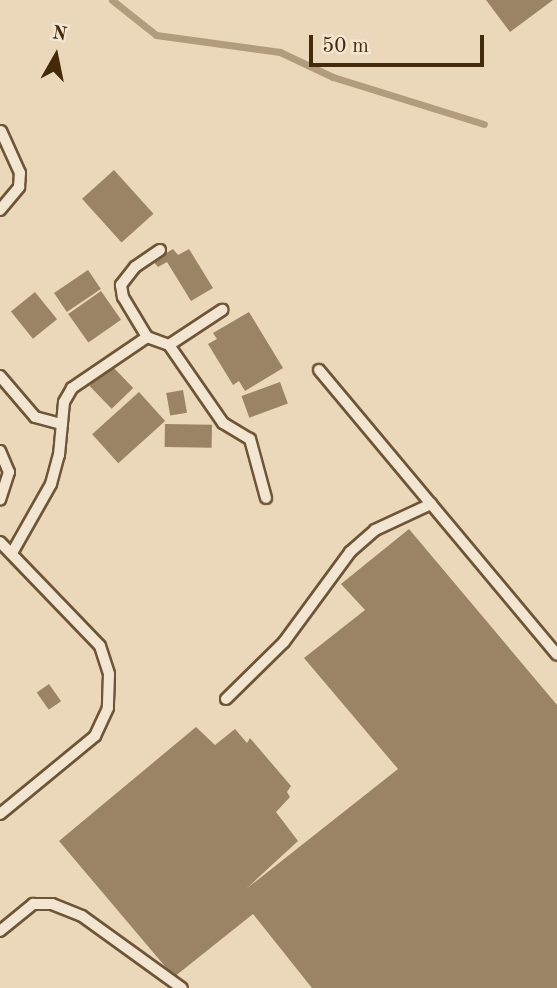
<!DOCTYPE html>
<style>
body{margin:0}
#map{position:relative;width:557px;height:988px;overflow:hidden;background:#ebd7b9;font-family:"Old Standard TT",serif}
div>[style]{position:absolute}
.stream>*{height:7px;margin:-3.5px;padding:0 3.5px;transform-origin:3.5px;border-radius:3.5px;background:#b29c7e}
.building>*{inset:0;background:#9b8465;transform-origin:0 0}
.roads{filter:drop-shadow(2px 0 #6e5536) drop-shadow(-2px 0 #6e5536) drop-shadow(0 2px #6e5536) drop-shadow(0 -2px #6e5536)}
.lane>*{height:10px;margin:-5px;padding:0 5px;transform-origin:5px;border-radius:5px;background:#f2e5d2}
span{translate:-50% -50%;white-space:nowrap;text-align:center;line-height:1.15;-webkit-text-stroke:5px #f2e5d2;paint-order:stroke}
.north{position:absolute;left:21px;top:21px;width:70px;height:70px;-webkit-text-stroke:5px #f2e5d2;paint-order:stroke;rotate:9deg;font-size:19px;font-weight:700;line-height:28px;text-align:center;color:#442a0b}
.north::after{content:'';display:block;margin:auto;width:24px;height:32px;background:#442a0b;clip-path:polygon(50% 0,100% 100%,50% 72%,0 100%)}
.scale{position:absolute;left:309px;top:35px;width:175px;height:32px;box-sizing:border-box;border:4px solid #442a0b;border-top:0;padding-left:9px;font-size:21px;line-height:24px;white-space:nowrap;color:#442a0b;-webkit-text-stroke:5px #f2e5d2;paint-order:stroke}
</style>
<div id="map">
<div class="stream">
<i style="left:112px;top:0;width:56px;rotate:38.5deg"></i>
<i style="left:156px;top:35px;width:125px;rotate:7.8deg"></i>
<i style="left:280px;top:52px;width:59px;rotate:25.3deg"></i>
<i style="left:333px;top:77px;width:158px;rotate:17.3deg"></i>
</div>
<div class="building">
<i style="clip-path:polygon(486px 0,553px 0,510px 32px)"></i>
<i style="left:114px;top:170px;width:59px;height:43px;rotate:48deg"></i>
<i style="clip-path:polygon(173px 249px,178px 255px,189px 249px,213px 288px,191px 301px,167px 262px,158px 267px,153px 261px)"></i>
<i style="left:88px;top:270px;width:23px;height:41px;rotate:56deg"></i>
<i style="left:101px;top:291px;width:35px;height:40px;rotate:55deg"></i>
<i style="left:35px;top:292px;width:35px;height:31px;rotate:51deg"></i>
<i style="clip-path:polygon(249px 312px,283px 368px,245px 391px,239px 381px,233px 385px,208px 344px,217px 339px,213px 333px)"></i>
<i style="left:111px;top:365px;width:32px;height:30px;rotate:46deg"></i>
<i style="left:280px;top:382px;width:23px;height:41px;rotate:70deg"></i>
<i style="left:183px;top:390px;width:23px;height:17px;rotate:80deg"></i>
<i style="left:139px;top:392px;width:39px;height:63px;rotate:48deg"></i>
<i style="left:165px;top:424px;width:47px;height:23px;rotate:1deg"></i>
<i style="clip-path:polygon(409px 529px,557px 705px,557px 988px,312px 988px,253px 914px,174px 977px,59px 841px,196px 727px,215px 745px,235px 729px,247px 743px,250px 738px,291px 786px,287px 792px,290px 797px,276px 812px,298px 841px,246px 889px,398px 769px,304px 658px,365px 610px,341px 584px)"></i>
<i style="left:49px;top:684px;width:21px;height:15px;rotate:55deg"></i>
</div>
<div class="roads">
<div class="lane">
<i style="left:0;top:210px;width:30px;rotate:-50deg"></i>
<i style="left:19px;top:187px;width:14px;rotate:-86deg"></i>
<i style="left:20px;top:173px;width:46px;rotate:-114.3deg"></i>
<i style="left:160px;top:250px;width:30px;rotate:146deg"></i>
<i style="left:135px;top:267px;width:23px;rotate:128deg"></i>
<i style="left:121px;top:285px;width:12px;rotate:81deg"></i>
<i style="left:123px;top:297px;width:47px;rotate:59deg"></i>
<i style="left:147px;top:337px;width:23px;rotate:20deg"></i>
<i style="left:169px;top:345px;width:64px;rotate:-33.4deg"></i>
<i style="left:169px;top:345px;width:95px;rotate:55.3deg"></i>
<i style="left:223px;top:423px;width:31px;rotate:31deg"></i>
<i style="left:250px;top:439px;width:61px;rotate:74.8deg"></i>
<i style="left:319px;top:370px;width:371px;rotate:50.1deg"></i>
<i style="left:0;top:376px;width:54px;rotate:49.5deg"></i>
<i style="left:35px;top:417px;width:28px;rotate:15deg"></i>
<i style="left:0;top:451px;width:23px;rotate:67deg"></i>
<i style="left:9px;top:472px;width:29px;rotate:108deg"></i>
<i style="left:0;top:542px;width:144px;rotate:46.1deg"></i>
<i style="left:100px;top:646px;width:29px;rotate:72deg"></i>
<i style="left:109px;top:674px;width:34px;rotate:92deg"></i>
<i style="left:108px;top:708px;width:31px;rotate:115deg"></i>
<i style="left:95px;top:736px;width:123px;rotate:140.6deg"></i>
<i style="left:12px;top:553px;width:79px;rotate:-60.5deg"></i>
<i style="left:51px;top:484px;width:30px;rotate:-75deg"></i>
<i style="left:59px;top:455px;width:53px;rotate:-84.6deg"></i>
<i style="left:64px;top:402px;width:16px;rotate:-60deg"></i>
<i style="left:72px;top:388px;width:91px;rotate:-34.2deg"></i>
<i style="left:226px;top:699px;width:81px;rotate:-44.5deg"></i>
<i style="left:284px;top:642px;width:112px;rotate:-53.7deg"></i>
<i style="left:350px;top:552px;width:33px;rotate:-41deg"></i>
<i style="left:375px;top:530px;width:62px;rotate:-24.9deg"></i>
<i style="left:0;top:931px;width:43px;rotate:-39.3deg"></i>
<i style="left:33px;top:904px;width:19px"></i>
<i style="left:52px;top:904px;width:32px;rotate:22deg"></i>
<i style="left:82px;top:916px;width:123px;rotate:35.8deg"></i>
</div>
</div>
<div class="north">N</div>
<div class="scale">50 m</div>
</div>
